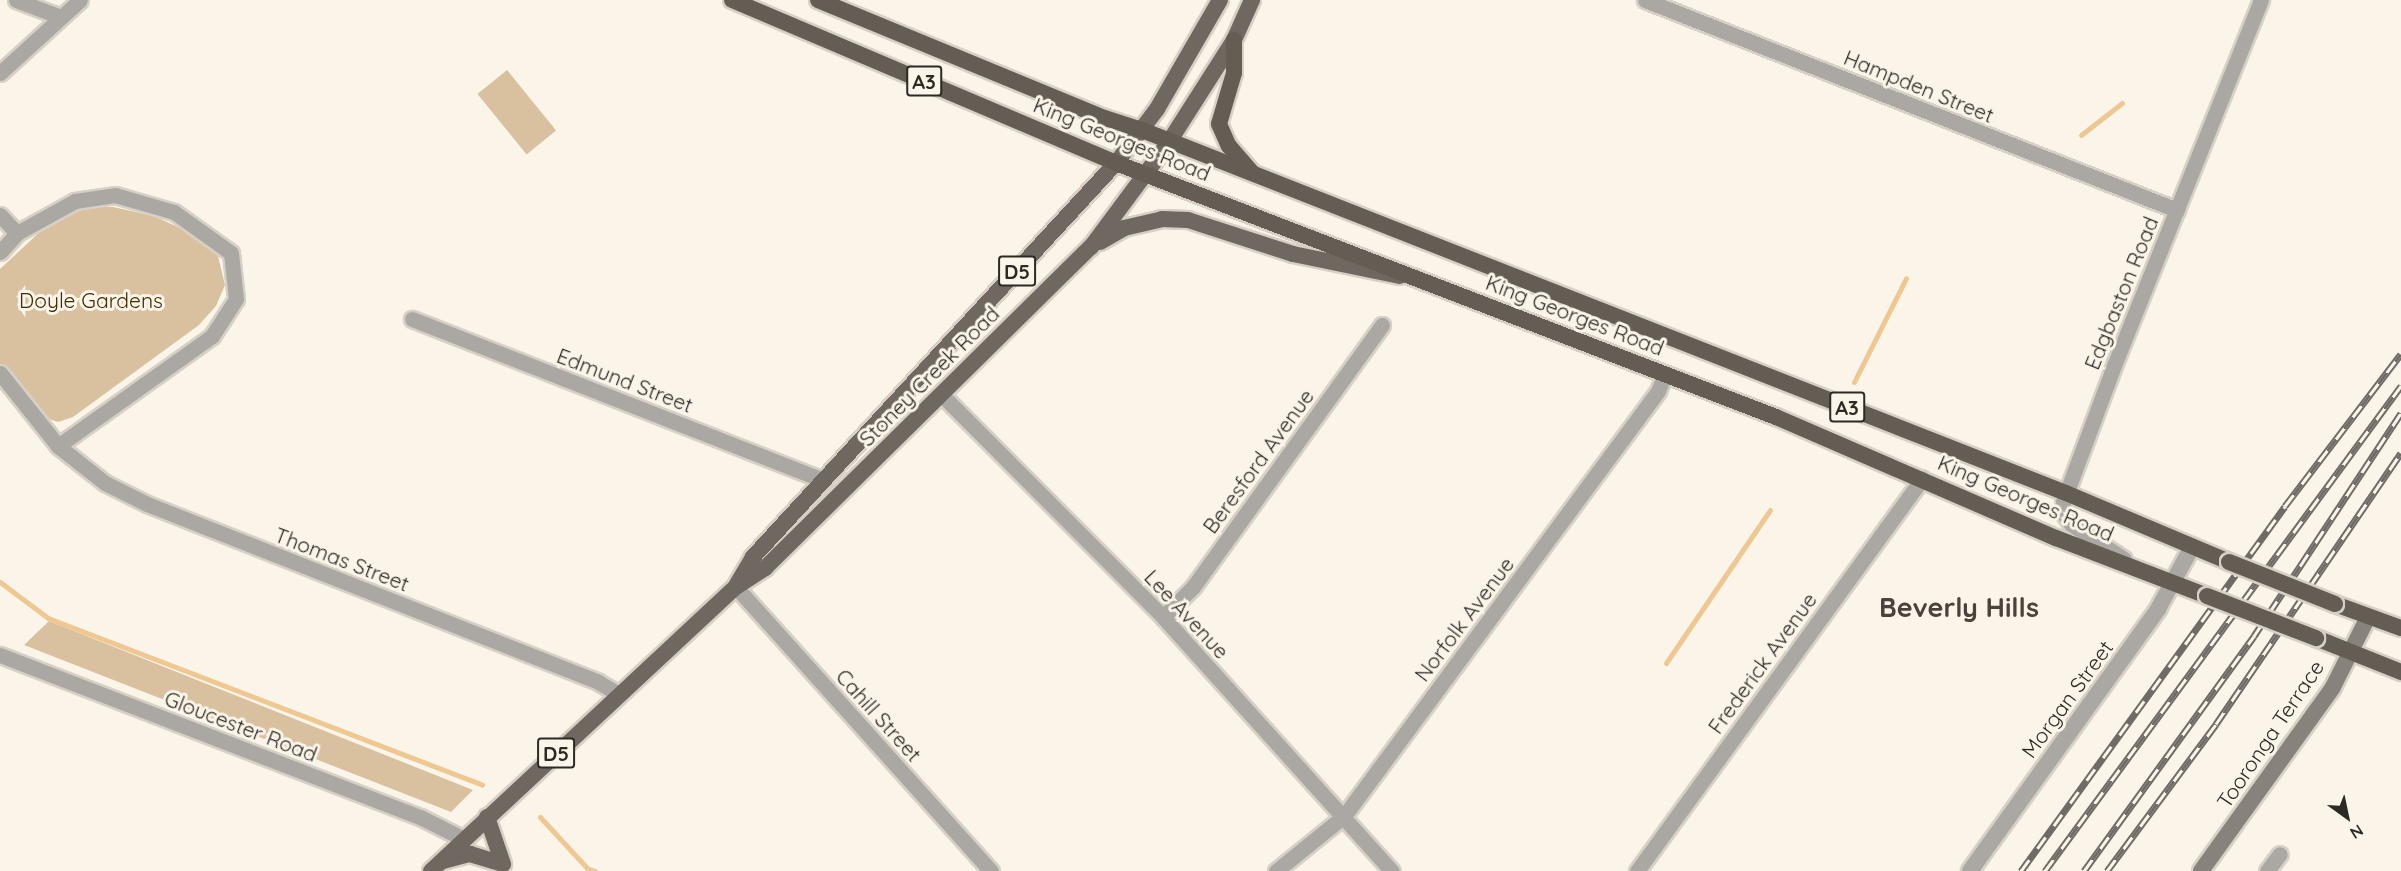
<!DOCTYPE html>
<style>
body{margin:0}
#map{position:relative;width:2401px;height:871px;overflow:hidden;background:#fbf4e9;font-family:Quicksand,sans-serif}
div>[style]{position:absolute}
.green>*{inset:0;background:#d9c1a0;transform-origin:0 0}
.stream>*{height:5px;margin:-2.5px;padding:0 2.5px;transform-origin:2.5px;border-radius:2.5px;background:#efc791}
.roads{filter:drop-shadow(2px 0 #d6d0c6) drop-shadow(-2px 0 #d6d0c6) drop-shadow(0 2px #d6d0c6) drop-shadow(0 -2px #d6d0c6)}
.minor>*{height:15px;margin:-7.5px;padding:0 7.5px;transform-origin:7.5px;border-radius:7.5px;background:#aba8a3}
.tertiary>*{height:16px;margin:-8px;padding:0 8px;transform-origin:8px;border-radius:8px;background:#aba8a3}
.secondary>*{height:16px;margin:-8px;padding:0 8px;transform-origin:8px;border-radius:8px;background:#87827c}
.primary>*{height:16px;margin:-8px;padding:0 8px;transform-origin:8px;border-radius:8px;background:#6e6860}
.trunk>*{height:16px;margin:-8px;padding:0 8px;transform-origin:8px;border-radius:8px;background:#635d54}
.rail>*{height:7px;margin-top:-3.5px;transform-origin:0;background:repeating-linear-gradient(90deg,#fbf4e9 0 14px,#706b65 0 28px);box-sizing:border-box;border-block:2px solid #706b65}
.bridges{filter:drop-shadow(2px 0 #d6d0c6) drop-shadow(-2px 0 #d6d0c6) drop-shadow(0 2px #d6d0c6) drop-shadow(0 -2px #d6d0c6)}
.trunk-bridge>*{height:16px;margin:-8px;padding:0 8px;transform-origin:8px;border-radius:8px;background:#635d54}
span{translate:-50% -50%;white-space:nowrap;text-align:center;line-height:1.15;-webkit-text-stroke:6px #fbf4e9;paint-order:stroke}
.shield-label span{padding:2px 4px;background:#fbf4e9;border:2px solid;border-radius:4px;-webkit-text-stroke-width:0}
.shield-label{font-size:20px;color:#2d2a26;font-weight:700}
.street-label{font-size:21px;color:#2d2a26}
.park-label{font-size:21px;color:#452b00}
.district-label{font-size:27px;color:#4a433b;font-weight:700}
.north{position:absolute;left:2317px;top:787px;width:60px;height:60px;-webkit-text-stroke:4px #fbf4e9;paint-order:stroke;rotate:147deg;font-size:16px;font-weight:700;line-height:24px;text-align:center;color:#2d2a26}
.north::after{content:'';display:block;margin:auto;width:21px;height:27px;background:#2d2a26;clip-path:polygon(50% 0,100% 100%,50% 72%,0 100%)}
</style>
<div id="map">
<div class="green">
<i style="left:507px;top:70px;width:78px;height:38px;rotate:51deg"></i>
<i style="clip-path:polygon(94px 207px,113px 207px,154px 216px,197px 236px,218px 256px,225px 285px,216px 306px,199px 325px,73px 417px,58px 422px,46px 418px,0 364px,0 269px,44px 228px,73px 212px)"></i>
<i style="clip-path:polygon(49px 621px,202px 682px,473px 790px,451px 812px,24px 645px)"></i>
</div>
<div class="stream">
<i style="left:2081px;top:135px;width:52px;rotate:-38deg"></i>
<i style="left:1854px;top:382px;width:116px;rotate:-63.4deg"></i>
<i style="left:0;top:582px;width:60px;rotate:36.9deg"></i>
<i style="left:48px;top:618px;width:465px;rotate:21deg"></i>
<i style="left:1666px;top:663px;width:185px;rotate:-55.8deg"></i>
<i style="left:540px;top:817px;width:71px;rotate:47.3deg"></i>
<i style="left:588px;top:869px;width:7px;rotate:16deg"></i>
</div>
<div class="roads">
<div class="minor">
<i style="left:16px;top:0;width:48px;rotate:20.7deg"></i>
<i style="left:1645px;top:0;width:572px;rotate:21.54deg"></i>
<i style="left:0;top:73px;width:108px;rotate:-42.4deg"></i>
<i style="left:0;top:215px;width:25px;rotate:47deg"></i>
<i style="left:0;top:252px;width:25px;rotate:-48deg"></i>
<i style="left:17px;top:233px;width:66px;rotate:-28.9deg"></i>
<i style="left:75px;top:201px;width:40px;rotate:-8.5deg"></i>
<i style="left:115px;top:195px;width:61px;rotate:16.1deg"></i>
<i style="left:174px;top:212px;width:70px;rotate:35.7deg"></i>
<i style="left:231px;top:253px;width:46px;rotate:83.8deg"></i>
<i style="left:236px;top:299px;width:44px;rotate:123deg"></i>
<i style="left:212px;top:336px;width:189px;rotate:144.5deg"></i>
<i style="left:412px;top:319px;width:440px;rotate:21.4deg"></i>
<i style="left:0;top:373px;width:93px;rotate:51.5deg"></i>
<i style="left:58px;top:446px;width:60px;rotate:38.2deg"></i>
<i style="left:105px;top:483px;width:47px;rotate:26.6deg"></i>
<i style="left:147px;top:504px;width:485px;rotate:21.5deg"></i>
<i style="left:598px;top:682px;width:24px;rotate:30deg"></i>
<i style="left:942px;top:395px;width:313px;rotate:45.1deg"></i>
<i style="left:1163px;top:617px;width:342px;rotate:48deg"></i>
<i style="left:2124px;top:559px;width:64px;rotate:-146.6deg"></i>
<i style="left:2071px;top:524px;width:12px;rotate:-125deg"></i>
<i style="left:2064px;top:514px;width:12px;rotate:-95deg"></i>
<i style="left:2063px;top:502px;width:148px;rotate:-69.5deg"></i>
<i style="left:2115px;top:363px;width:391px;rotate:-68.1deg"></i>
<i style="left:736px;top:587px;width:382px;rotate:48.1deg"></i>
<i style="left:1163px;top:617px;width:42px;rotate:-45deg"></i>
<i style="left:1193px;top:587px;width:323px;rotate:-54.2deg"></i>
<i style="left:0;top:655px;width:450px;rotate:21.1deg"></i>
<i style="left:420px;top:817px;width:49px;rotate:26.6deg"></i>
<i style="left:1276px;top:871px;width:87px;rotate:-39deg"></i>
<i style="left:1344px;top:816px;width:528px;rotate:-53.54deg"></i>
<i style="left:1658px;top:391px;width:18px;rotate:-68deg"></i>
<i style="left:1637px;top:871px;width:485px;rotate:-54deg"></i>
<i style="left:2267px;top:871px;width:21px;rotate:-53deg"></i>
</div>
<div class="tertiary">
<i style="left:1970px;top:871px;width:322px;rotate:-54.3deg"></i>
<i style="left:2158px;top:609px;width:71px;rotate:-61.3deg"></i>
</div>
<div class="secondary">
<i style="left:2201px;top:871px;width:226px;rotate:-54.3deg"></i>
<i style="left:2333px;top:687px;width:78px;rotate:-63.4deg"></i>
</div>
<div class="primary">
<i style="left:1100px;top:242px;width:28px;rotate:-30deg"></i>
<i style="left:1124px;top:228px;width:39px;rotate:-13deg"></i>
<i style="left:1162px;top:219px;width:26px;rotate:2deg"></i>
<i style="left:1188px;top:220px;width:110px;rotate:17.9deg"></i>
<i style="left:1293px;top:254px;width:109px;rotate:11.6deg"></i>
<i style="left:737px;top:584px;width:31px;rotate:-59deg"></i>
<i style="left:753px;top:557px;width:536px;rotate:-47.35deg"></i>
<i style="left:1116px;top:163px;width:68px;rotate:-52.8deg"></i>
<i style="left:1157px;top:109px;width:126px;rotate:-60deg"></i>
<i style="left:487px;top:817px;width:50px;rotate:71.2deg"></i>
<i style="left:443px;top:861px;width:28px;rotate:-15deg"></i>
<i style="left:470px;top:854px;width:34px;rotate:17deg"></i>
<i style="left:431px;top:871px;width:417px;rotate:-43deg"></i>
<i style="left:736px;top:587px;width:35px;rotate:-33deg"></i>
<i style="left:765px;top:568px;width:458px;rotate:-44.6deg"></i>
<i style="left:1091px;top:247px;width:131px;rotate:-53.4deg"></i>
<i style="left:1169px;top:142px;width:121px;rotate:-57.5deg"></i>
<i style="left:1234px;top:40px;width:44px;rotate:-65.8deg"></i>
</div>
<div class="trunk">
<i style="left:732px;top:0;width:417px;rotate:23deg"></i>
<i style="left:1116px;top:163px;width:707px;rotate:21.05deg"></i>
<i style="left:1776px;top:417px;width:305px;rotate:23.4deg"></i>
<i style="left:2056px;top:538px;width:162px;rotate:21deg"></i>
<i style="left:818px;top:0;width:310px;rotate:22.4deg"></i>
<i style="left:1105px;top:118px;width:39px;rotate:18deg"></i>
<i style="left:1142px;top:130px;width:993px;rotate:21.45deg"></i>
<i style="left:2066px;top:493px;width:177px;rotate:22.9deg"></i>
<i style="left:1234px;top:40px;width:33px;rotate:90deg"></i>
<i style="left:1234px;top:73px;width:53px;rotate:106.4deg"></i>
<i style="left:1219px;top:124px;width:24px;rotate:66deg"></i>
<i style="left:1229px;top:146px;width:35px;rotate:49deg"></i>
<i style="left:2335px;top:604px;width:70px;rotate:20deg"></i>
<i style="left:2316px;top:638px;width:92px;rotate:21.8deg"></i>
</div>
</div>
<div class="rail">
<i style="left:2021px;top:871px;width:450px;rotate:-54.1deg"></i>
<i style="left:2285px;top:506px;width:191px;rotate:-52.7deg"></i>
<i style="left:2045px;top:871px;width:602px;rotate:-53.72deg"></i>
<i style="left:2084px;top:871px;width:290px;rotate:-54.1deg"></i>
<i style="left:2254px;top:636px;width:267px;rotate:-56.6deg"></i>
<i style="left:2107px;top:871px;width:183px;rotate:-53.4deg"></i>
<i style="left:2216px;top:724px;width:328px;rotate:-55.7deg"></i>
</div>
<div class="bridges">
<div class="trunk-bridge">
<i style="left:2229px;top:562px;width:114px;rotate:21.6deg"></i>
<i style="left:2207px;top:596px;width:117px;rotate:21.1deg"></i>
</div>
</div>
<div class="shield-label">
<span style="left:924px;top:81px">A3</span>
<span style="left:1017px;top:271px">D5</span>
<span style="left:1847px;top:407px">A3</span>
<span style="left:556px;top:753px">D5</span>
</div>
<div class="street-label">
<span style="left:1919px;top:86px;rotate:22deg">Hampden Street</span>
<span style="left:1122px;top:139px;rotate:22deg">King Georges Road</span>
<span style="left:2121px;top:293px;rotate:-68deg">Edgbaston Road</span>
<span style="left:1575px;top:315px;rotate:21deg">King Georges Road</span>
<span style="left:929px;top:376px;rotate:-45deg">Stoney Creek Road</span>
<span style="left:625px;top:380px;rotate:21deg">Edmund Street</span>
<span style="left:1258px;top:461px;rotate:-54deg">Beresford Avenue</span>
<span style="left:2026px;top:498px;rotate:23deg">King Georges Road</span>
<span style="left:342px;top:559px;rotate:21deg">Thomas Street</span>
<span style="left:1187px;top:614px;rotate:47deg">Lee Avenue</span>
<span style="left:1464px;top:619px;rotate:-53deg">Norfolk Avenue</span>
<span style="left:1762px;top:663px;rotate:-54deg">Frederick Avenue</span>
<span style="left:2067px;top:699px;rotate:-54deg">Morgan Street</span>
<span style="left:879px;top:715px;rotate:48deg">Cahill Street</span>
<span style="left:241px;top:726px;rotate:21deg">Gloucester Road</span>
<span style="left:2270px;top:734px;rotate:-56deg">Tooronga Terrace</span>
</div>
<div class="park-label">
<span style="left:91px;top:300px">Doyle Gardens</span>
</div>
<div class="district-label">
<span style="left:1959px;top:608px">Beverly Hills</span>
</div>
<div class="north">N</div>
</div>
